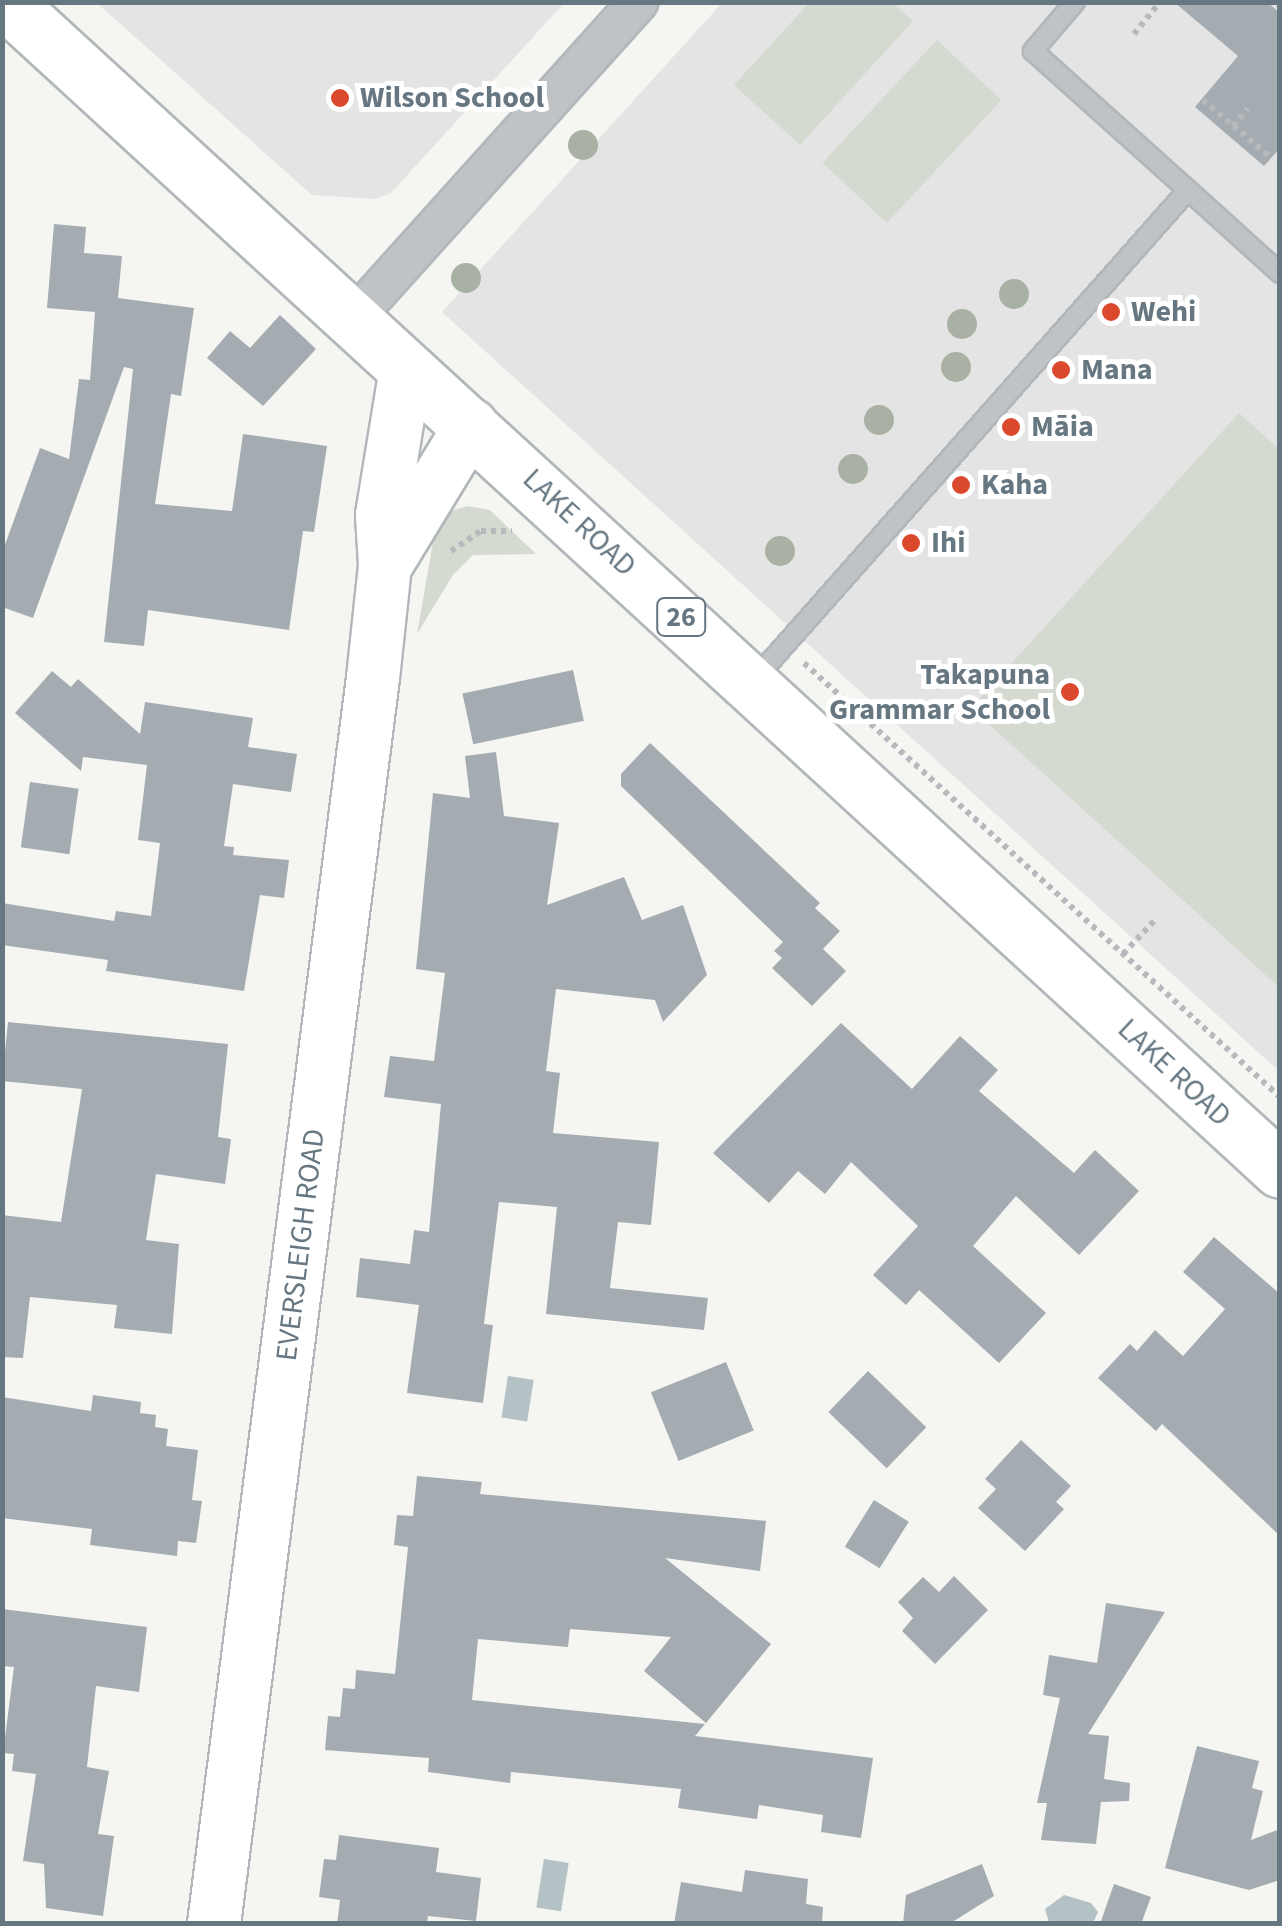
<!DOCTYPE html>
<meta charset="utf-8">
<style>
body{margin:0}
#map{position:relative;width:1282px;height:1926px;overflow:hidden;background:#f5f5f2;font-family:"Source Sans 3",sans-serif}
div>[style]{position:absolute}
.built>*{inset:0;background:#e3e4e3}
.green>*{inset:0;background:#d5dad1;transform-origin:0 0}
.water>*{inset:0;background:#b4c1c5;transform-origin:0 0}
.building>*{inset:0;background:#a4acb2;transform-origin:0 0}
.path>*{height:6px;margin-top:-3px;transform-origin:0;background:repeating-linear-gradient(90deg,#b7babc 0 5px,transparent 0 10px)}
.roads{filter:drop-shadow(2px 0 #b1b7bb) drop-shadow(-2px 0 #b1b7bb) drop-shadow(0 2px #b1b7bb) drop-shadow(0 -2px #b1b7bb)}
.lane>*{height:18px;margin:-9px;padding:0 9px;transform-origin:9px;border-radius:9px;background:#bfc3c6}
.street>*{height:38px;margin:-19px;padding:0 19px;transform-origin:19px;border-radius:19px;background:#bfc3c6}
.secondary>*{height:52px;margin:-26px;padding:0 26px;transform-origin:26px;border-radius:26px;background:#fff}
.primary>*{height:55px;margin:-27.5px;padding:0 27.5px;transform-origin:27.5px;border-radius:27.5px;background:#fff}
.trees>*{width:30px;height:30px;margin:-15px;border-radius:50%;background:#a9b1a4}
.dots>*{width:28px;height:28px;translate:-50% -50%;box-sizing:border-box;border:5px solid #fff;border-radius:50%}
span{translate:-50% -50%;white-space:nowrap;text-align:center;line-height:1.15;-webkit-text-stroke:10px #fff;paint-order:stroke}
.shield-label span{padding:2px 8px;background:#fff;border:2px solid;border-radius:8px;-webkit-text-stroke-width:0}
.shield-label{font-size:28px;color:#667782;font-weight:700}
.poi-label{font-size:30px;color:#667782;font-weight:700}
.left{translate:0 -50%;text-align:left}
.right{translate:-100% -50%;text-align:right}
.street-label{font-size:30px;color:#667782}
.frame{position:absolute;inset:0;border:5px solid #667782;pointer-events:none}
</style>
<div id="map">
<div class="built">
<i style="clip-path:polygon(97px 3px,564px 3px,391px 193px,375px 199px,312px 195px)"></i>
<i style="clip-path:polygon(722px 3px,1279px 3px,1279px 1071px,442px 312px)"></i>
</div>
<div class="green">
<i style="clip-path:polygon(809px 3px,893px 3px,913px 21px,800px 145px,734px 85px)"></i>
<i style="left:937px;top:40px;width:88px;height:168px;rotate:43deg"></i>
<i style="clip-path:polygon(1239px 413px,1279px 449px,1279px 987px,971px 708px)"></i>
<i style="clip-path:polygon(468px 506px,490px 510px,536px 554px,473px 555px,453px 575px,417px 634px,436px 525px,448px 512px)"></i>
</div>
<div class="water">
<i style="left:508px;top:1376px;width:26px;height:42px;rotate:9deg"></i>
<i style="left:544px;top:1859px;width:25px;height:49px;rotate:9deg"></i>
<i style="clip-path:polygon(1064px 1895px,1091px 1903px,1098px 1912px,1093px 1923px,1049px 1923px,1045px 1909px)"></i>
</div>
<div class="building">
<i style="clip-path:polygon(1174px 2px,1267px 2px,1280px 13px,1280px 148px,1264px 166px,1195px 107px,1238px 56px)"></i>
<i style="clip-path:polygon(54px 224px,86px 227px,84px 253px,122px 256px,118px 298px,194px 308px,181px 396px,171px 394px,155px 504px,232px 511px,243px 434px,327px 446px,314px 532px,303px 531px,289px 630px,148px 610px,144px 646px,104px 642px,133px 369px,124px 367px,33px 618px,2px 607px,2px 553px,40px 448px,69px 459px,79px 379px,90px 380px,95px 312px,47px 308px)"></i>
<i style="clip-path:polygon(280px 315px,316px 349px,263px 406px,207px 358px,230px 331px,250px 348px)"></i>
<i style="left:573px;top:670px;width:52px;height:113px;rotate:78deg"></i>
<i style="clip-path:polygon(52px 671px,71px 687px,78px 679px,140px 734px,145px 702px,253px 718px,248px 747px,297px 754px,291px 792px,233px 784px,224px 846px,234px 847px,233px 855px,289px 860px,284px 898px,260px 895px,244px 991px,106px 971px,108px 960px,2px 945px,2px 903px,114px 921px,116px 911px,151px 916px,160px 843px,138px 840px,147px 765px,83px 757px,81px 771px,15px 713px)"></i>
<i style="clip-path:polygon(650px 743px,820px 903px,815px 908px,840px 931px,823px 949px,846px 971px,812px 1006px,772px 968px,782px 958px,774px 951px,783px 942px,621px 786px,621px 774px)"></i>
<i style="clip-path:polygon(496px 752px,504px 816px,559px 823px,547px 905px,624px 877px,642px 920px,683px 905px,707px 975px,663px 1022px,655px 1000px,556px 989px,546px 1071px,560px 1073px,553px 1133px,659px 1142px,651px 1225px,618px 1222px,610px 1288px,708px 1298px,704px 1330px,546px 1314px,557px 1207px,499px 1202px,484px 1324px,493px 1325px,483px 1403px,407px 1393px,419px 1305px,356px 1297px,360px 1258px,410px 1264px,414px 1230px,429px 1232px,441px 1104px,384px 1097px,390px 1056px,434px 1061px,445px 973px,416px 969px,433px 793px,470px 798px,465px 756px)"></i>
<i style="left:30px;top:782px;width:49px;height:66px;rotate:8deg"></i>
<i style="clip-path:polygon(8px 1022px,228px 1044px,218px 1137px,231px 1139px,225px 1184px,156px 1174px,146px 1240px,179px 1244px,172px 1334px,114px 1328px,117px 1305px,30px 1297px,23px 1358px,2px 1357px,2px 1215px,61px 1222px,82px 1089px,2px 1081px)"></i>
<i style="clip-path:polygon(841px 1023px,912px 1089px,960px 1036px,998px 1070px,979px 1091px,1074px 1173px,1095px 1150px,1139px 1191px,1079px 1255px,1016px 1196px,973px 1246px,1046px 1313px,999px 1363px,919px 1290px,906px 1305px,873px 1275px,918px 1226px,851px 1162px,825px 1194px,798px 1171px,769px 1203px,713px 1153px)"></i>
<i style="clip-path:polygon(1214px 1237px,1280px 1294px,1280px 1536px,1162px 1424px,1156px 1431px,1098px 1378px,1130px 1344px,1137px 1351px,1155px 1330px,1183px 1356px,1225px 1309px,1183px 1272px)"></i>
<i style="left:726px;top:1362px;width:74px;height:81px;rotate:68deg"></i>
<i style="left:868px;top:1371px;width:81px;height:57px;rotate:44deg"></i>
<i style="clip-path:polygon(93px 1395px,141px 1402px,140px 1413px,156px 1415px,155px 1427px,168px 1429px,166px 1446px,198px 1450px,192px 1500px,202px 1501px,196px 1543px,178px 1541px,177px 1556px,90px 1545px,92px 1529px,2px 1518px,2px 1397px,91px 1411px)"></i>
<i style="clip-path:polygon(1021px 1440px,1071px 1486px,1056px 1502px,1064px 1509px,1025px 1551px,978px 1508px,996px 1489px,985px 1479px)"></i>
<i style="clip-path:polygon(417px 1476px,482px 1482px,480px 1494px,766px 1521px,760px 1571px,665px 1558px,771px 1644px,706px 1723px,644px 1671px,671px 1637px,570px 1629px,568px 1647px,478px 1639px,472px 1700px,705px 1724px,695px 1736px,873px 1758px,861px 1838px,821px 1832px,823px 1815px,759px 1805px,757px 1819px,678px 1808px,681px 1789px,511px 1772px,510px 1783px,428px 1772px,429px 1758px,325px 1750px,328px 1716px,340px 1717px,343px 1688px,355px 1689px,356px 1670px,395px 1674px,408px 1547px,394px 1545px,397px 1515px,413px 1516px)"></i>
<i style="left:874px;top:1500px;width:41px;height:55px;rotate:32deg"></i>
<i style="clip-path:polygon(954px 1576px,988px 1610px,935px 1664px,902px 1631px,913px 1618px,898px 1602px,923px 1577px,939px 1592px)"></i>
<i style="clip-path:polygon(1106px 1603px,1165px 1612px,1088px 1734px,1109px 1736px,1104px 1779px,1130px 1783px,1129px 1801px,1101px 1802px,1096px 1844px,1041px 1840px,1047px 1803px,1037px 1803px,1060px 1698px,1043px 1695px,1049px 1655px,1097px 1663px)"></i>
<i style="clip-path:polygon(2px 1609px,147px 1627px,139px 1692px,96px 1686px,87px 1767px,109px 1771px,98px 1834px,114px 1836px,103px 1916px,46px 1908px,44px 1864px,23px 1861px,36px 1774px,12px 1771px,14px 1754px,3px 1753px,14px 1667px,2px 1666px)"></i>
<i style="clip-path:polygon(1197px 1746px,1259px 1761px,1252px 1788px,1263px 1791px,1251px 1840px,1280px 1829px,1280px 1880px,1249px 1890px,1165px 1868px)"></i>
<i style="clip-path:polygon(339px 1835px,439px 1848px,436px 1872px,481px 1878px,476px 1921px,428px 1916px,427px 1924px,337px 1924px,340px 1900px,319px 1897px,324px 1859px,336px 1860px)"></i>
<i style="clip-path:polygon(982px 1864px,994px 1896px,949px 1924px,903px 1924px,906px 1895px)"></i>
<i style="clip-path:polygon(745px 1870px,808px 1879px,806px 1904px,823px 1907px,822px 1924px,674px 1924px,681px 1882px,742px 1892px)"></i>
<i style="clip-path:polygon(1114px 1884px,1151px 1897px,1141px 1924px,1100px 1924px)"></i>
</div>
<div class="path">
<i style="left:1134px;top:34px;width:41px;rotate:-50.9deg"></i>
<i style="left:1203px;top:100px;width:88px;rotate:40.4deg"></i>
<i style="left:1233px;top:126px;width:23px;rotate:-50deg"></i>
<i style="left:451px;top:551px;width:36px;rotate:-34deg"></i>
<i style="left:481px;top:531px;width:31px"></i>
<i style="left:804px;top:663px;width:644px;rotate:42.36deg"></i>
<i style="left:1123px;top:954px;width:45px;rotate:-46.8deg"></i>
</div>
<div class="roads">
<div class="lane">
<i style="left:1075px;top:2px;width:65px;rotate:130.6deg"></i>
<i style="left:1033px;top:51px;width:208px;rotate:41.9deg"></i>
<i style="left:753px;top:681px;width:656px;rotate:-48.46deg"></i>
<i style="left:1188px;top:190px;width:124px;rotate:42.1deg"></i>
</div>
<div class="street">
<i style="left:352px;top:320px;width:428px;rotate:-48deg"></i>
</div>
<div class="secondary">
<i style="left:386px;top:565px;width:164px;rotate:-58.7deg"></i>
<i style="left:214px;top:1924px;width:1256px;rotate:-82.73deg"></i>
<i style="left:373px;top:678px;width:113px;rotate:-83.9deg"></i>
<i style="left:385px;top:566px;width:51px;rotate:-93.4deg"></i>
<i style="left:382px;top:515px;width:149px;rotate:-80.7deg"></i>
</div>
<div class="primary">
<i style="left:6px;top:2px;width:1728px;rotate:42.51deg"></i>
</div>
</div>
<div class="trees">
<i style="left:583px;top:145px"></i>
<i style="left:466px;top:278px"></i>
<i style="left:1014px;top:294px"></i>
<i style="left:962px;top:324px"></i>
<i style="left:956px;top:367px"></i>
<i style="left:879px;top:420px"></i>
<i style="left:853px;top:469px"></i>
<i style="left:780px;top:551px"></i>
</div>
<div class="dots">
<i style="left:340px;top:98px;background:#db492d"></i>
<i style="left:1111px;top:312px;background:#db492d"></i>
<i style="left:1061px;top:370px;background:#db492d"></i>
<i style="left:1011px;top:427px;background:#db492d"></i>
<i style="left:961px;top:485px;background:#db492d"></i>
<i style="left:911px;top:543px;background:#db492d"></i>
<i style="left:1070px;top:692px;background:#db492d"></i>
</div>
<div class="shield-label">
<span style="left:681px;top:617px">26</span>
</div>
<div class="poi-label">
<span class="left" style="left:360px;top:98px">Wilson School</span>
<span class="left" style="left:1131px;top:312px">Wehi</span>
<span class="left" style="left:1081px;top:370px">Mana</span>
<span class="left" style="left:1031px;top:427px">Māia</span>
<span class="left" style="left:981px;top:485px">Kaha</span>
<span class="left" style="left:931px;top:543px">Ihi</span>
<span class="right" style="left:1050px;top:692px">Takapuna<br>Grammar School</span>
</div>
<div class="street-label">
<span style="left:579px;top:523px;rotate:43deg">LAKE ROAD</span>
<span style="left:1174px;top:1073px;rotate:43deg">LAKE ROAD</span>
<span style="left:301px;top:1245px;rotate:-83deg">EVERSLEIGH ROAD</span>
</div>
<div class="frame"></div>
</div>
